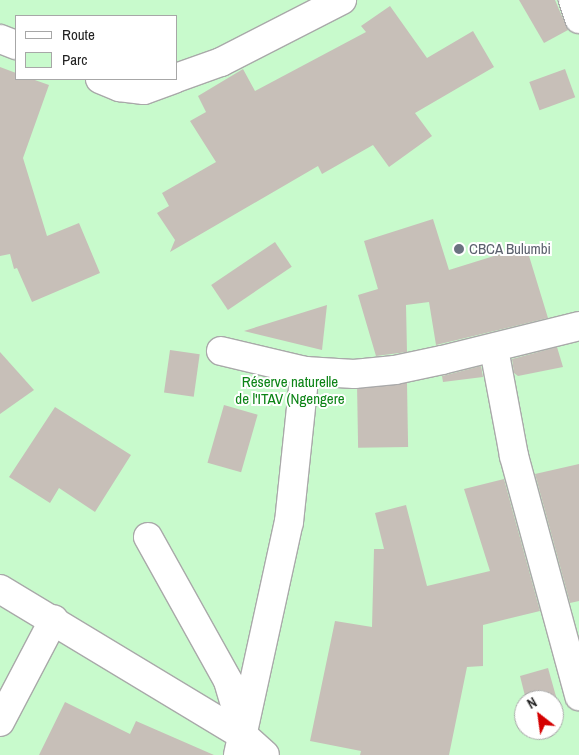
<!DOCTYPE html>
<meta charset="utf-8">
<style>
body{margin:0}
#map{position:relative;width:579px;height:755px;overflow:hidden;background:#f2efe9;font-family:"Archivo Narrow",sans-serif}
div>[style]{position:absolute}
.park>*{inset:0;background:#c8facc}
.building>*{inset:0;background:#c7bfb8;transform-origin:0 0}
.roads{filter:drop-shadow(1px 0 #a9a9a9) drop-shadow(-1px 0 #a9a9a9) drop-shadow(0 1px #a9a9a9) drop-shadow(0 -1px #a9a9a9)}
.minor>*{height:28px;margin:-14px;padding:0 14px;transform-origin:14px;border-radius:14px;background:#fff}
.dots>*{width:14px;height:14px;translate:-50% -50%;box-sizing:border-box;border:2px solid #fff;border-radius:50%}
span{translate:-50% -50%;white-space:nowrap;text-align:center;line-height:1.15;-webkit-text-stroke:4px #fff;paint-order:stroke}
.worship-label{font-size:15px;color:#5b616d}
.left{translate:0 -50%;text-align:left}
.park-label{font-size:15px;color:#0c8416}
.legend{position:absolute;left:15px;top:15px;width:162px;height:65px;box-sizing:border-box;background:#fff;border:1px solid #a7a7a7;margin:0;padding:6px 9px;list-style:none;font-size:15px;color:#222}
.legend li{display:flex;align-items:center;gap:10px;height:25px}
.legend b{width:25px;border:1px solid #a7a7a7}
.north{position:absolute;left:514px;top:690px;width:50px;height:50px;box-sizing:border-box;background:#fff;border:1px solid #a7a7a7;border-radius:50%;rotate:330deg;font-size:14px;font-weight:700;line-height:20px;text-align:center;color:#222}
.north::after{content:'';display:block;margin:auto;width:18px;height:22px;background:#d40000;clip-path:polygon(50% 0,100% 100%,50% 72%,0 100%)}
</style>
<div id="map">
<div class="park">
<i style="clip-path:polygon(evenodd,0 0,579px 0,579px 755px,0 755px,0 0,16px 16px,176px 16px,176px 79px,16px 79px,16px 16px,0 0,524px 700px,554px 700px,554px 730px,524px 730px,524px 700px)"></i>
</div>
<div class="building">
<i style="clip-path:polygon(519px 0,555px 0,568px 30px,544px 43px)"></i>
<i style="clip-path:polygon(390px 6px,427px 58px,473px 31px,494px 67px,415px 113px,432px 136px,389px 167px,373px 145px,322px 174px,318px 166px,170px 252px,175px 240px,157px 213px,169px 206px,162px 193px,216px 162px,190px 121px,206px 112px,198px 96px,243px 69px,255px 91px,366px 32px,361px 26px)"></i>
<i style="clip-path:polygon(0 67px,16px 73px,16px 79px,32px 79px,49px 85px,23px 158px,47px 236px,79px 223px,100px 273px,32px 302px,17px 268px,14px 269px,10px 254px,0 256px)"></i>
<i style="left:565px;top:69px;width:30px;height:38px;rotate:70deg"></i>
<i style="clip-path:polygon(433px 219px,449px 270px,526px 246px,548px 318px,436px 345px,429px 302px,406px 305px,407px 352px,376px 356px,358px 295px,378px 289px,364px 241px)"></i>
<i style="left:275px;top:242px;width:30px;height:77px;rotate:56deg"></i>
<i style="clip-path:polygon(327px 305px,322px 350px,244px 331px)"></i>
<i style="clip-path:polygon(557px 347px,563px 367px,518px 376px,514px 373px,512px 359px)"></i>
<i style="left:170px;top:350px;width:30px;height:43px;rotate:8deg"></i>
<i style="clip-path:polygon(0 352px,34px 390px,0 414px)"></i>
<i style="clip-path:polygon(481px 366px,483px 377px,443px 382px,442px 376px)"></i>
<i style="left:407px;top:383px;width:64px;height:50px;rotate:89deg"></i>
<i style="left:224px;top:405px;width:35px;height:60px;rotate:16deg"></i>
<i style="clip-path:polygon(55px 407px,131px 455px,95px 512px,59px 488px,50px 503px,9px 477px)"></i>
<i style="clip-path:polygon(579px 464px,579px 601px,570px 603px,535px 474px)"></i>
<i style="clip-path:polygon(504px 479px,540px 611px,483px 625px,483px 666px,467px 667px,449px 755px,360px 755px,361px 751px,310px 741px,335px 621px,372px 627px,374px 549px,384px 549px,375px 513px,406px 505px,427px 586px,490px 571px,464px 489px)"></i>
<i style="clip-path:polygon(548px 668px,557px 700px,526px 700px,520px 676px)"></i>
<i style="clip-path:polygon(65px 702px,130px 734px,136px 721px,214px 755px,39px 755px)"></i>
</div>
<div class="roads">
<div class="minor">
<i style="left:573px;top:0;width:20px;rotate:72deg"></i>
<i style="left:0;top:39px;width:17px;rotate:21deg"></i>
<i style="left:176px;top:78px;width:48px;rotate:-19.6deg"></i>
<i style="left:221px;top:62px;width:136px;rotate:-27.1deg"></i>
<i style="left:100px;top:79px;width:21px;rotate:23deg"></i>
<i style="left:119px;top:87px;width:25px;rotate:7deg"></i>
<i style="left:144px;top:90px;width:32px;rotate:-20deg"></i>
<i style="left:494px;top:349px;width:109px;rotate:79.4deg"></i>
<i style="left:514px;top:456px;width:249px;rotate:74.8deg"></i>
<i style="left:221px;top:351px;width:86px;rotate:13.4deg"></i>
<i style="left:305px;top:371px;width:49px;rotate:3.5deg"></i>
<i style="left:354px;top:374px;width:41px;rotate:-5.6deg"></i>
<i style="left:395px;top:370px;width:48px;rotate:-12deg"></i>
<i style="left:442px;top:360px;width:141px;rotate:-13.9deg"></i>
<i style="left:148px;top:537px;width:165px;rotate:60.9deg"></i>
<i style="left:228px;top:681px;width:56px;rotate:73.5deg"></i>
<i style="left:0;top:589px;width:285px;rotate:31.1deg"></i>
<i style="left:244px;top:736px;width:28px;rotate:42deg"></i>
<i style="left:0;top:722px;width:116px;rotate:-62.3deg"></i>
<i style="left:238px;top:755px;width:239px;rotate:-77.7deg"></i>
<i style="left:289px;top:522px;width:152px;rotate:-84deg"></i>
</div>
</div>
<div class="dots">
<i style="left:459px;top:249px;background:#6b7280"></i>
</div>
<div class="worship-label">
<span class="left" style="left:469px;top:249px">CBCA Bulumbi</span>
</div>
<div class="park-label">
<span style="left:290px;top:390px">Réserve naturelle<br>de l'ITAV (Ngengere</span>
</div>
<ul class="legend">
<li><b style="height:6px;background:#fff"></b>Route</li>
<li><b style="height:14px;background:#c8facc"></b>Parc</li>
</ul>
<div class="north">N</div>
</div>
